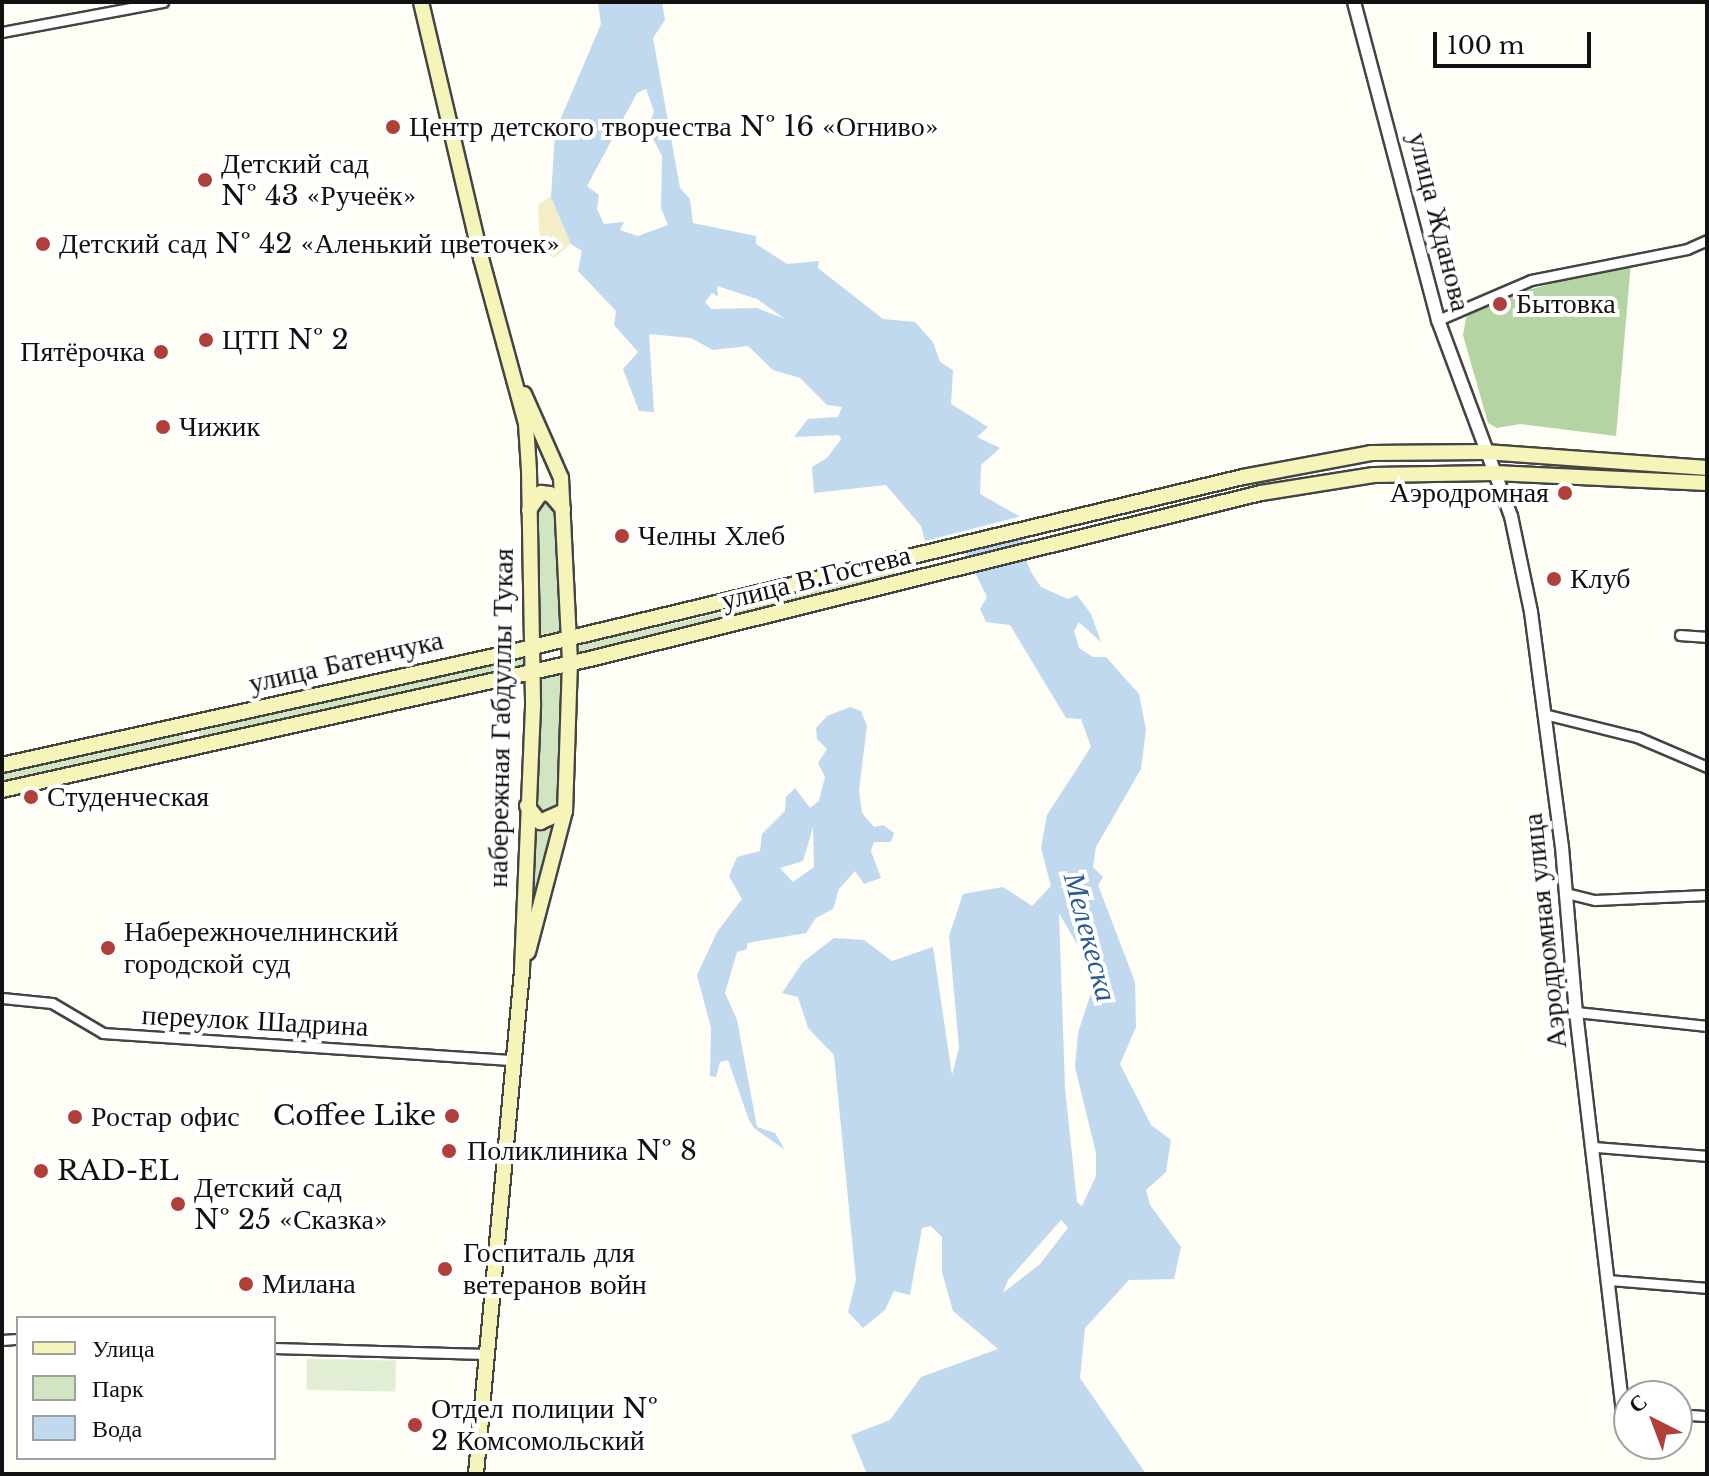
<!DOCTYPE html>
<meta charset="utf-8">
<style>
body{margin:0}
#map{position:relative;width:1709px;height:1476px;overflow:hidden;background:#fefdf6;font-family:"Libre Baskerville",serif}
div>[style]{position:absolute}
.green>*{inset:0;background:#d1e5c2}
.forest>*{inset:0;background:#b5d4a4}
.sand>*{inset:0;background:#f4eec8}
.pitch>*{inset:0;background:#e2eed3;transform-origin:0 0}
.water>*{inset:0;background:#c0d9ef}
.pier>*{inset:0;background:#fefdf6}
.roads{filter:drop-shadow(2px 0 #444) drop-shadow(-2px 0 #444) drop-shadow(0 2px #444) drop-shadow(0 -2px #444)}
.minor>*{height:9px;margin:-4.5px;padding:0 4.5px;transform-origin:4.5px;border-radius:4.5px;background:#fff}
.tertiary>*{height:12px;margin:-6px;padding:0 6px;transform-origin:6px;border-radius:6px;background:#fff}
.secondary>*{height:14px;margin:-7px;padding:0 7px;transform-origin:7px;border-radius:7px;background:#f5f4b9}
.dots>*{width:22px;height:22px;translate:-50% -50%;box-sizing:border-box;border:4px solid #fff;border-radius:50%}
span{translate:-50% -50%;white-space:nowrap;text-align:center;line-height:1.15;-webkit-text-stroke:8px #fff;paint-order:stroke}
.poi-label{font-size:28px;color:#111}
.left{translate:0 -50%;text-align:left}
.right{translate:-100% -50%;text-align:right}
.street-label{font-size:28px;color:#111}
.water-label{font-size:30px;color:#295b94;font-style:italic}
.frame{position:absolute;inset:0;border:4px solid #111;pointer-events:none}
.legend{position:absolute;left:16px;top:1316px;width:260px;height:144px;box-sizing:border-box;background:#fff;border:2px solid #a0a0a0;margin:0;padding:10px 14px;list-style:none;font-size:24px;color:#111}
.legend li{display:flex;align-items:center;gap:16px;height:40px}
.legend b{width:40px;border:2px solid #a0a0a0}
.north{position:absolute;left:1613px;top:1380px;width:80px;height:80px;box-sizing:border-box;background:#fff;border:2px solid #a0a0a0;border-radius:50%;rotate:318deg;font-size:22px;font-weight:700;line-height:32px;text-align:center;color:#111}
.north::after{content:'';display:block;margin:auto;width:28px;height:36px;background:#b03f39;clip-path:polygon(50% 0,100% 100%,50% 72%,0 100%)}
.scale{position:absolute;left:1433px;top:32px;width:158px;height:36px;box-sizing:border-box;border:4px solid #111;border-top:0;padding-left:10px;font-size:24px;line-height:28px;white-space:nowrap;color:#111;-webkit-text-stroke:6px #fff;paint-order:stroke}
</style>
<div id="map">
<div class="green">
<i style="clip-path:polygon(542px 502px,556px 511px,563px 636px,538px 640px,535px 511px)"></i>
<i style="clip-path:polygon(895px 572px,896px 576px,575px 655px,576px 646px)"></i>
<i style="clip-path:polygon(526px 657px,526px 665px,200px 740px,199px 731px)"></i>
<i style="clip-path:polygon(562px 671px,559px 807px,542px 813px,535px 802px,539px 677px)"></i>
<i style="clip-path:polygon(183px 734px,185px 742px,2px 781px,2px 774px)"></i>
<i style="clip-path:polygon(532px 826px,543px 831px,557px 827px,534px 901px,528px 900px)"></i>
</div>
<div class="forest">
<i style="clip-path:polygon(1631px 262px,1616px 436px,1520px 424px,1497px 428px,1488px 423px,1463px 335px,1466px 318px,1483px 302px)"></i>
</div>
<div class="sand">
<i style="clip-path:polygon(551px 196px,571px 244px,555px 257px,547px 256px,542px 247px,539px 229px,538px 205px)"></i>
</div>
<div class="pitch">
<i style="left:307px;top:1359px;width:89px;height:31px;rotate:1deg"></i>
</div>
<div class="water">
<i style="clip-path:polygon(evenodd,598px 2px,662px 2px,665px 20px,653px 38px,680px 188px,690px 199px,693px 223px,756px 236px,756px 244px,787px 264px,819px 261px,818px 268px,883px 319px,915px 322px,933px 342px,940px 362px,953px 370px,951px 404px,988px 427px,977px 437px,1000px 448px,981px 465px,980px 494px,1038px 527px,1020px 546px,1031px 572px,1041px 587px,1068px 599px,1077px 595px,1091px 614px,1101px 642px,1079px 622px,1074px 631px,1079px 648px,1093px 657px,1106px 657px,1139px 694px,1146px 730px,1141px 769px,1096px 847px,1093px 867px,1103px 877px,1098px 885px,1135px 982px,1136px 1027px,1120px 1064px,1151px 1125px,1171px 1140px,1166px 1172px,1146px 1190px,1150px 1205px,1181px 1247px,1174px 1279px,1129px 1280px,1085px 1328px,1080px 1378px,1146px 1474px,867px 1474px,851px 1435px,890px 1420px,921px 1377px,998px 1349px,953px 1311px,942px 1272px,942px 1237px,931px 1226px,922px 1228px,910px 1295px,894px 1291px,885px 1310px,863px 1328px,848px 1312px,856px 1280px,834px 1055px,808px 1028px,798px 997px,782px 993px,803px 962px,834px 938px,864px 940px,892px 961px,933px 947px,952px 1075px,959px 1048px,949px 936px,963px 894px,1003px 887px,1032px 906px,1051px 886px,1041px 848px,1047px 815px,1091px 747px,1081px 719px,1066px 718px,1010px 625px,986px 622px,980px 609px,987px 597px,962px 546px,929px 558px,921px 526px,886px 485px,814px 493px,812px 467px,827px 458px,841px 439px,839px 435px,794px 437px,808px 419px,838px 417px,842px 407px,827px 405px,800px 378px,773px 370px,748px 346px,713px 350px,691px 338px,649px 334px,654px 412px,639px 411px,623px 369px,638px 352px,614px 325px,616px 311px,578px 271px,582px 251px,571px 244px,551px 197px,555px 132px,601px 24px,598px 2px,646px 89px,654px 111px,648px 129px,662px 156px,661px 208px,668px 225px,638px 236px,620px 230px,624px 222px,604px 224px,597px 209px,599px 195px,587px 186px,637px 93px,646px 89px,598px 2px,717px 286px,757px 299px,785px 319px,757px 308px,711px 309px,705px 302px,712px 293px,718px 296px,717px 286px,598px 2px,1059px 913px,1085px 958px,1091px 993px,1078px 1033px,1075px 1067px,1096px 1153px,1096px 1176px,1082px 1206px,1077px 1202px,1065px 1088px,1059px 913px,598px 2px,1061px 1220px,1068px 1228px,1040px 1264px,1003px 1293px,1008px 1280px,1061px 1220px)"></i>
<i style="clip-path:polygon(evenodd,850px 707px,861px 711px,867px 726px,859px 790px,862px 813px,874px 827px,883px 825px,894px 833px,891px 842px,874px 842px,871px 851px,881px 878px,864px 884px,855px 871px,839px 889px,833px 909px,816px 918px,806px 933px,747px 943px,747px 949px,737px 952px,725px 993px,737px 1020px,757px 1127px,775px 1133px,785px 1150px,754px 1128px,749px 1120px,728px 1060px,720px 1062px,716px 1077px,710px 1076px,711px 1028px,697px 975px,717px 932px,742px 899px,729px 876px,737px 857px,760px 851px,762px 834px,785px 811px,786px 797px,795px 788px,810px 808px,819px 801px,825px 777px,818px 763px,827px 749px,817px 739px,816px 728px,827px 716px,850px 707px,813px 827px,814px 867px,793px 882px,780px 868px,803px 861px,813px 827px)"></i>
</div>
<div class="pier">
<i style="clip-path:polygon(1026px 515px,1040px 524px,1034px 537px,925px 559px,921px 542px)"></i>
</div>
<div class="roads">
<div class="minor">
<i style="left:2px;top:32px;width:164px;rotate:-10.6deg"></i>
<i style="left:1438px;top:320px;width:101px;rotate:-23.3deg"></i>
<i style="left:1531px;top:280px;width:159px;rotate:-11.2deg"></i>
<i style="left:1687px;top:249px;width:22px;rotate:-24deg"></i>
<i style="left:1680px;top:635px;width:27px;rotate:4deg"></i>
<i style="left:1544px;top:714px;width:96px;rotate:13.9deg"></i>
<i style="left:1637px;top:737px;width:76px;rotate:23.2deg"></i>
<i style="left:1566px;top:893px;width:30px;rotate:14deg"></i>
<i style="left:1595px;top:900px;width:112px;rotate:-2.6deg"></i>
<i style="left:2px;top:998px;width:50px;rotate:5.7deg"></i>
<i style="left:52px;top:1003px;width:59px;rotate:30.5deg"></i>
<i style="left:103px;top:1033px;width:411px;rotate:3.8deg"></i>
<i style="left:1576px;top:1012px;width:132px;rotate:6.1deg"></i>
<i style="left:1595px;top:1147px;width:112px;rotate:4.6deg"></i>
<i style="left:1608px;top:1280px;width:99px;rotate:4.6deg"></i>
<i style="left:2px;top:1340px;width:16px;rotate:-4deg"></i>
<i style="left:274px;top:1348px;width:211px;rotate:1.6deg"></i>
<i style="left:1677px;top:1414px;width:30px;rotate:4deg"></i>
</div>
<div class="tertiary">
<i style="left:1354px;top:2px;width:329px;rotate:75.2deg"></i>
<i style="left:1438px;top:320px;width:209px;rotate:69.6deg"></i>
<i style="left:1511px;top:516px;width:98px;rotate:78.2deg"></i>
<i style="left:1531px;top:612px;width:237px;rotate:82.5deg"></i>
<i style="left:1562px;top:847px;width:166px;rotate:85.2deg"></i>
<i style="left:1576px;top:1012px;width:402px;rotate:83.3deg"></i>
</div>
<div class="secondary">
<i style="left:421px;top:2px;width:263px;rotate:76.8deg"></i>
<i style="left:481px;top:258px;width:172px;rotate:74.8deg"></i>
<i style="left:526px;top:424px;width:47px;rotate:86.3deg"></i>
<i style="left:529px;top:471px;width:236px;rotate:89deg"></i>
<i style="left:533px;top:707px;width:264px;rotate:92.4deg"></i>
<i style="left:522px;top:971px;width:505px;rotate:95.23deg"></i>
<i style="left:524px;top:394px;width:92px;rotate:66.2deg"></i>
<i style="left:561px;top:478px;width:184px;rotate:87.2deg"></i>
<i style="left:570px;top:662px;width:149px;rotate:91.9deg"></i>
<i style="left:565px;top:811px;width:146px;rotate:104.7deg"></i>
<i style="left:529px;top:510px;width:21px;rotate:-55deg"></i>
<i style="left:541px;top:493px;width:9px;rotate:6deg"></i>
<i style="left:550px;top:494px;width:20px;rotate:49deg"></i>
<i style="left:2px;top:765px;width:505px;rotate:-12.47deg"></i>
<i style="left:495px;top:656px;width:769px;rotate:-13.46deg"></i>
<i style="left:1243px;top:477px;width:130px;rotate:-10.6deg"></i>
<i style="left:1371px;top:453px;width:114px;rotate:-0.5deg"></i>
<i style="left:1485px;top:452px;width:223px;rotate:4.1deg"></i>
<i style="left:2px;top:790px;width:602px;rotate:-12.56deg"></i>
<i style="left:590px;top:659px;width:691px;rotate:-13.9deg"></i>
<i style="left:1261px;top:493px;width:114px;rotate:-9.1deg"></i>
<i style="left:1374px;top:475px;width:120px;rotate:-1deg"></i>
<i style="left:1494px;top:473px;width:213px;rotate:2.7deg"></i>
<i style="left:527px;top:806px;width:21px;rotate:51deg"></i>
<i style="left:540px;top:822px;width:27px;rotate:-24deg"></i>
</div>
</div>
<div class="dots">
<i style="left:393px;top:127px;background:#b03f39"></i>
<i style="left:205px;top:180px;background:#b03f39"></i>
<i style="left:43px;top:244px;background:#b03f39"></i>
<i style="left:1500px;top:304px;background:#b03f39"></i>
<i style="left:206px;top:340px;background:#b03f39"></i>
<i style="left:161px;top:352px;background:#b03f39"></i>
<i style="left:163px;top:427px;background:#b03f39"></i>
<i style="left:1565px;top:493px;background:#b03f39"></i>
<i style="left:622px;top:536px;background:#b03f39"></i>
<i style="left:1554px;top:579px;background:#b03f39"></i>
<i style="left:31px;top:797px;background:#b03f39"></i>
<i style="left:108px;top:948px;background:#b03f39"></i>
<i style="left:452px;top:1116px;background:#b03f39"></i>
<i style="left:75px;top:1117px;background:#b03f39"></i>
<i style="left:449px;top:1151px;background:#b03f39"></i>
<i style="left:41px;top:1171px;background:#b03f39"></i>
<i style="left:178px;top:1204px;background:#b03f39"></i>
<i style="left:445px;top:1269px;background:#b03f39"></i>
<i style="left:246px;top:1284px;background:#b03f39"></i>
<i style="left:415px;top:1425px;background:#b03f39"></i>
</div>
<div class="poi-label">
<span class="left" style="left:409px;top:127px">Центр детского творчества № 16 «Огниво»</span>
<span class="left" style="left:221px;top:180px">Детский сад<br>№ 43 «Ручеёк»</span>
<span class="left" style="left:59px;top:244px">Детский сад № 42 «Аленький цветочек»</span>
<span class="left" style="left:1516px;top:304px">Бытовка</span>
<span class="left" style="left:222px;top:340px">ЦТП № 2</span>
<span class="right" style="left:145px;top:352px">Пятёрочка</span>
<span class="left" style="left:179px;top:427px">Чижик</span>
<span class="right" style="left:1549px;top:493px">Аэродромная</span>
<span class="left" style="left:638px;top:536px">Челны Хлеб</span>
<span class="left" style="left:1570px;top:579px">Клуб</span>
<span class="left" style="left:47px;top:797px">Студенческая</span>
<span class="left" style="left:124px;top:948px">Набережночелнинский<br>городской суд</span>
<span class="right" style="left:436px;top:1116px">Coffee Like</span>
<span class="left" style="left:91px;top:1117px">Ростар офис</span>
<span class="left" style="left:467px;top:1151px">Поликлиника № 8</span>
<span class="left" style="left:57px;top:1171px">RAD-EL</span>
<span class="left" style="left:194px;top:1204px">Детский сад<br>№ 25 «Сказка»</span>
<span class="left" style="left:463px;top:1269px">Госпиталь для<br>ветеранов войн</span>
<span class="left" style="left:262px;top:1284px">Милана</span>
<span class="left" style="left:431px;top:1425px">Отдел полиции №<br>2 Комсомольский</span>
</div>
<div class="street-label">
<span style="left:1439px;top:222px;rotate:76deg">улица Жданова</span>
<span style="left:816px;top:578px;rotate:-14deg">улица В.Гостева</span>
<span style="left:346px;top:662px;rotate:-13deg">улица Батенчука</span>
<span style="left:501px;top:718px;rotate:-89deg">набережная Габдуллы Тукая</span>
<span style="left:1545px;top:931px;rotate:-96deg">Аэродромная улица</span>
<span style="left:255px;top:1021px;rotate:3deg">переулок Шадрина</span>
</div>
<div class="water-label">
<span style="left:1090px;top:937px;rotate:75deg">Мелекеска</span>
</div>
<div class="frame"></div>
<ul class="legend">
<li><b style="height:10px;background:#f5f4b9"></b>Улица</li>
<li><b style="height:22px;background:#d1e5c2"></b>Парк</li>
<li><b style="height:22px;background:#c0d9ef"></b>Вода</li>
</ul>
<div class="north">С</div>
<div class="scale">100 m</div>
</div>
